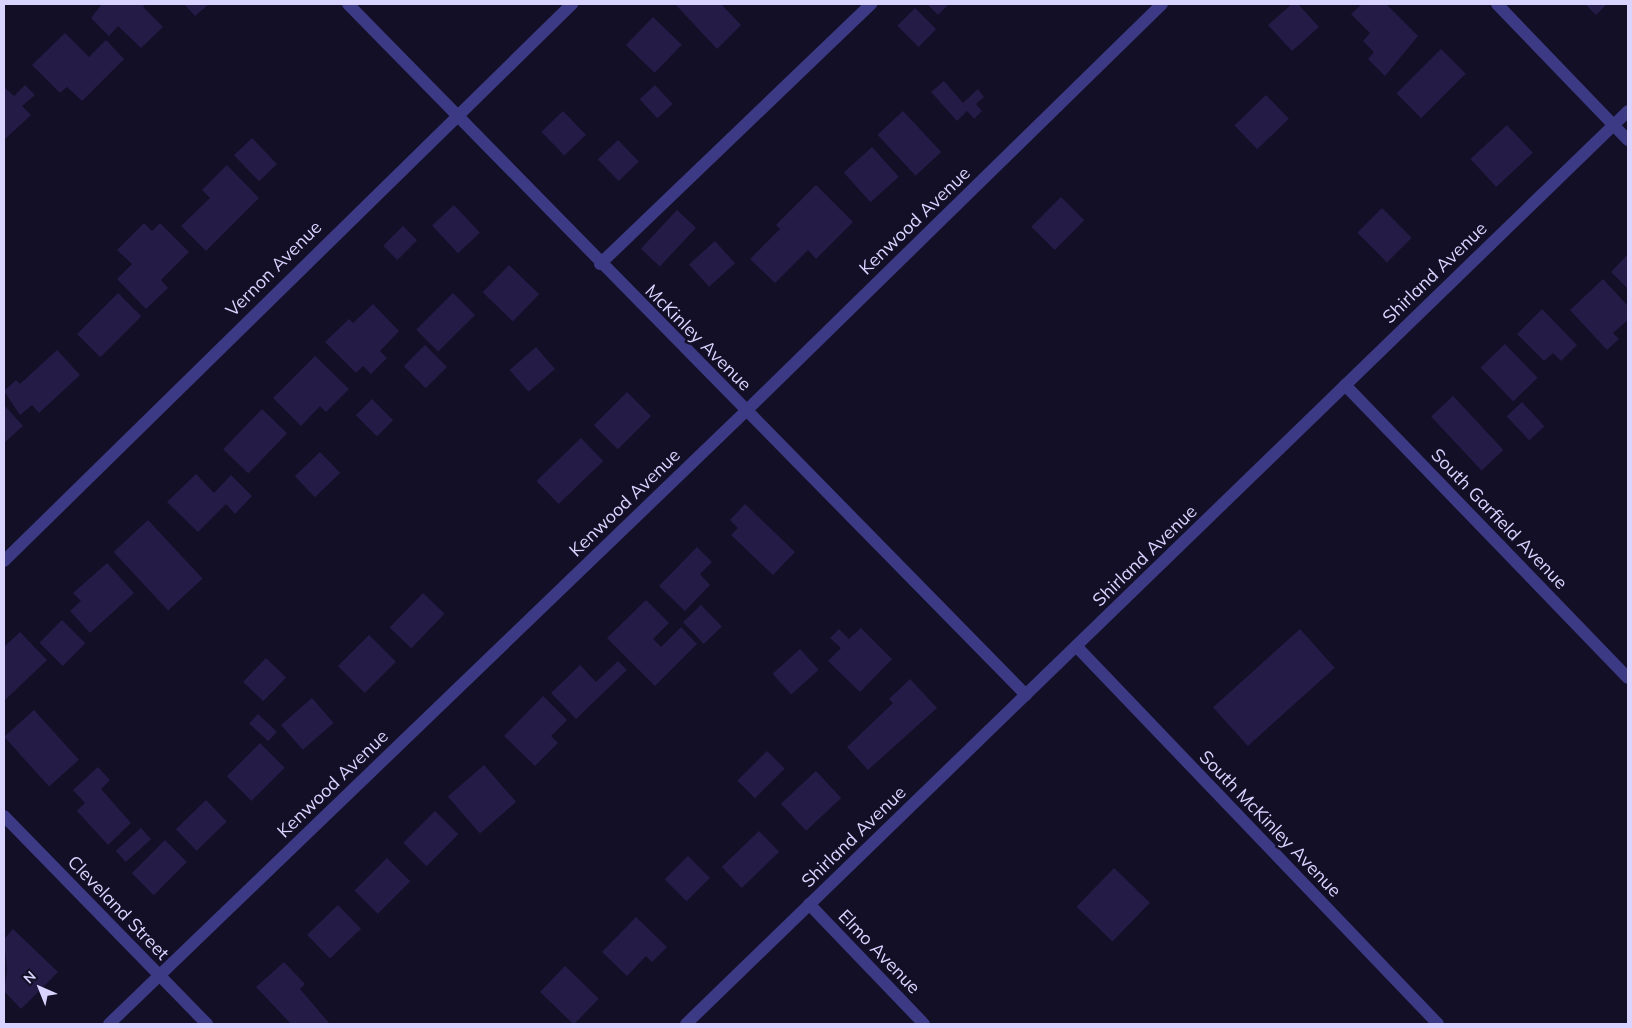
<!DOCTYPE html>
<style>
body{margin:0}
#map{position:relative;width:1632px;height:1028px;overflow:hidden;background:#130f26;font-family:Mulish,sans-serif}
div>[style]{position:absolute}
.building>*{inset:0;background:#241b47;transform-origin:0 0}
.minor>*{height:12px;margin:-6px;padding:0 6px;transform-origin:6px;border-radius:6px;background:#3d3a85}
span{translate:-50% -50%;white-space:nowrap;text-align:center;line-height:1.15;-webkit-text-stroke:5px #130f26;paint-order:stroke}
.street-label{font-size:18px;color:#d9d4ff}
.frame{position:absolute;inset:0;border:5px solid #d9d4ff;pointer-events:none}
.north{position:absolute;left:15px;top:963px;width:50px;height:50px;-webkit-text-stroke:4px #130f26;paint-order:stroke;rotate:316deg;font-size:14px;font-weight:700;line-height:20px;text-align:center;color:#d9d4ff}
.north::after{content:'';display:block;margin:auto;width:18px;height:22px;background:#d9d4ff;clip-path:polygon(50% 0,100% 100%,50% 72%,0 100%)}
</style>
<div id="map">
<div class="building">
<i style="clip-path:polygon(102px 4px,146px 4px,143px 7px,163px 27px,141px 48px,118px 26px,109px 36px,91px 18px)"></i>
<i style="clip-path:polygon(184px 4px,209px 4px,195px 16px)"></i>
<i style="clip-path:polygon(675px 4px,721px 4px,741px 25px,717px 49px)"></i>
<i style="clip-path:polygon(927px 4px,949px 4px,938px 15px)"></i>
<i style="clip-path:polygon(1292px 4px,1298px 4px,1319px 27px,1292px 51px,1268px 25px)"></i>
<i style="clip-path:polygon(1362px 4px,1386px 4px,1418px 36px,1385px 76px,1368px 59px,1374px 52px,1363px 41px,1370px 33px,1351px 14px)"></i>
<i style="clip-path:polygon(1585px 4px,1607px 4px,1596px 15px)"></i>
<i style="left:915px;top:8px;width:30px;height:25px;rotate:45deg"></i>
<i style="left:653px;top:17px;width:40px;height:39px;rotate:44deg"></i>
<i style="clip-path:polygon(65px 33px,89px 57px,106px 40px,124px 59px,82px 101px,67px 87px,60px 93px,32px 65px)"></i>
<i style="left:1441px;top:49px;width:35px;height:63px;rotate:45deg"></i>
<i style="clip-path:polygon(944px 81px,963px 103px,978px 89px,984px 97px,976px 104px,982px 111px,974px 119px,967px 111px,957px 121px,931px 92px)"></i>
<i style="clip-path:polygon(25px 85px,35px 95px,22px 106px,31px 115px,4px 140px,4px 87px,14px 96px)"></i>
<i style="left:655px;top:85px;width:26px;height:21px;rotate:47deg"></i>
<i style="left:1266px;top:95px;width:33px;height:44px;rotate:46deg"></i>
<i style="left:563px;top:111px;width:33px;height:30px;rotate:46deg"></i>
<i style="left:903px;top:111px;width:56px;height:35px;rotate:47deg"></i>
<i style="left:1507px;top:125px;width:38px;height:50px;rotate:47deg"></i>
<i style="left:252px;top:138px;width:36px;height:25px;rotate:46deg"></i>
<i style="left:618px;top:140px;width:30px;height:28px;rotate:46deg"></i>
<i style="left:872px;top:147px;width:40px;height:38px;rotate:48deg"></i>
<i style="clip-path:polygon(227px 165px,259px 198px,206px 251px,181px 226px,210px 198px,202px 190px)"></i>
<i style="clip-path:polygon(816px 185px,853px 222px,816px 259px,808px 250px,775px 283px,750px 259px,780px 229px,776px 225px)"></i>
<i style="left:1061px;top:197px;width:33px;height:42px;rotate:45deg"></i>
<i style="left:454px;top:205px;width:38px;height:30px;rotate:47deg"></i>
<i style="left:1382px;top:208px;width:42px;height:35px;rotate:45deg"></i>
<i style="left:677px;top:210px;width:26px;height:53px;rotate:43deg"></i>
<i style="clip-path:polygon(144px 223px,152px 231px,160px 223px,189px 252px,161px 280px,168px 288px,146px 309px,117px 279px,132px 264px,117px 250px)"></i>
<i style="left:403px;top:226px;width:20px;height:28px;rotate:45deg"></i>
<i style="left:715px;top:241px;width:30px;height:35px;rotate:48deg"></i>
<i style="clip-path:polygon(1628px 254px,1628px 289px,1611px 272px)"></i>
<i style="left:509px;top:265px;width:42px;height:38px;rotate:44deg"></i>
<i style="clip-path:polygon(1603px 279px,1628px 306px,1628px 320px,1613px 333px,1619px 339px,1607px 350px,1570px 310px)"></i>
<i style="left:118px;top:293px;width:33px;height:58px;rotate:45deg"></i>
<i style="left:453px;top:293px;width:31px;height:52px;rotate:45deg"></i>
<i style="clip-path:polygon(373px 304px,399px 331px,380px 351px,387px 358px,371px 374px,363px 366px,356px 373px,325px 342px,349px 319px,353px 323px)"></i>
<i style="clip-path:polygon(1542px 309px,1577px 345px,1561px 361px,1553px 353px,1544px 361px,1517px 334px)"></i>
<i style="left:1505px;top:344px;width:47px;height:34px;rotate:46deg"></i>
<i style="left:425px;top:345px;width:31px;height:30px;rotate:45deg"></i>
<i style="left:536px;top:347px;width:29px;height:35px;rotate:49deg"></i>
<i style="clip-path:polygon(57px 350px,80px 375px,39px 413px,32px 405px,20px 415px,4px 391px,16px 380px,20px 384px)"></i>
<i style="clip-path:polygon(315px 356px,349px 389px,326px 412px,320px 406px,301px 426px,273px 398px)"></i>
<i style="left:627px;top:392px;width:34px;height:47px;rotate:45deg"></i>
<i style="left:1453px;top:396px;width:74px;height:30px;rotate:47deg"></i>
<i style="left:372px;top:399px;width:30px;height:23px;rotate:45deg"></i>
<i style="left:1522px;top:402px;width:33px;height:21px;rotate:47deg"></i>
<i style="clip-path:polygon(4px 405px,23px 426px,4px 443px)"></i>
<i style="left:262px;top:409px;width:35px;height:56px;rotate:44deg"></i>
<i style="left:581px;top:438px;width:32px;height:62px;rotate:46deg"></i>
<i style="left:320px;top:452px;width:29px;height:35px;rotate:46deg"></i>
<i style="clip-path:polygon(196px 474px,214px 493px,231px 475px,252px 496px,235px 514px,226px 504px,198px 532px,167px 502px)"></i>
<i style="clip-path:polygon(745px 504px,795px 552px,773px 575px,731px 535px,738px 528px,730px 520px)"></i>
<i style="left:148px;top:520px;width:80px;height:47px;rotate:47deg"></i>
<i style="clip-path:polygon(697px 547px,712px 562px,700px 574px,710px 585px,685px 611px,659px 586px)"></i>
<i style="clip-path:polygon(107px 563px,134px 593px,90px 633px,70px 611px,81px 601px,73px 593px)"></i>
<i style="left:423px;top:593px;width:30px;height:48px;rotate:44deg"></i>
<i style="clip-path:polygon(646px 600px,669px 623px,653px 639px,661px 647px,681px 627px,697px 644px,655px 686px,607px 638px)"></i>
<i style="left:701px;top:605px;width:30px;height:25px;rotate:46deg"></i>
<i style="left:62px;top:620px;width:33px;height:32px;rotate:45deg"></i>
<i style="clip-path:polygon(861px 628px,892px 659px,860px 692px,828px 661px,841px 648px,830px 638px,839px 629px,849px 639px)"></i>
<i style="left:1300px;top:629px;width:52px;height:117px;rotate:48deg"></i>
<i style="clip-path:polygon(20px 632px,47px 660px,4px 701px,4px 647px)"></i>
<i style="left:369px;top:635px;width:38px;height:44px;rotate:45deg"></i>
<i style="left:800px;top:649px;width:28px;height:37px;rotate:48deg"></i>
<i style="left:266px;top:658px;width:28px;height:33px;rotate:44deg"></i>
<i style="clip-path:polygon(618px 661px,627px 670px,576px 719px,551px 693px,580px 665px,596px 682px)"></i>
<i style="clip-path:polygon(910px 679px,937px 708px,868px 770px,847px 747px,893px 703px,889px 699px)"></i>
<i style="clip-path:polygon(543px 696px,567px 720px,551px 736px,558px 743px,535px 766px,504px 736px)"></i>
<i style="left:312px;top:698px;width:33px;height:41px;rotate:49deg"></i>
<i style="left:34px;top:710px;width:67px;height:40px;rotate:48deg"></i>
<i style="left:258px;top:714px;width:26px;height:13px;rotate:43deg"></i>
<i style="left:260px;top:743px;width:35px;height:47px;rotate:45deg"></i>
<i style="left:767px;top:751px;width:25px;height:42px;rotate:45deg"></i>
<i style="left:484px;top:765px;width:49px;height:48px;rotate:49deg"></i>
<i style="clip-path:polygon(98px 767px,110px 780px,101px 789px,131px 823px,108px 845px,77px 811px,85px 803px,73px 790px)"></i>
<i style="left:816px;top:771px;width:37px;height:48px;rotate:47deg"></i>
<i style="left:206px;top:800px;width:30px;height:42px;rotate:46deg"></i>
<i style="left:435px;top:811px;width:33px;height:45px;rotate:45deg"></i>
<i style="left:141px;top:828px;width:15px;height:34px;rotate:48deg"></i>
<i style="left:759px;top:831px;width:29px;height:52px;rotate:46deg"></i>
<i style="left:165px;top:840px;width:31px;height:47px;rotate:45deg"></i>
<i style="left:688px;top:856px;width:31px;height:33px;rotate:45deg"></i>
<i style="left:387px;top:858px;width:33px;height:46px;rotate:45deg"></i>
<i style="left:1114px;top:868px;width:50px;height:54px;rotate:44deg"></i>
<i style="left:338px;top:905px;width:33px;height:43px;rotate:46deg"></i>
<i style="clip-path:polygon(636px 917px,667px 947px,652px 962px,646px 956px,627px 976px,602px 952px)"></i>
<i style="clip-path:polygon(13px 929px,58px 972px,21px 1009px,4px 991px,7px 970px,4px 939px)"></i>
<i style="clip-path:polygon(284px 962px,305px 984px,300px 989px,330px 1024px,291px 1024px,256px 987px)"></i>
<i style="left:565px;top:966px;width:47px;height:36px;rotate:44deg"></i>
</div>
<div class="minor">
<i style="left:348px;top:4px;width:968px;rotate:45.54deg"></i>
<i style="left:1497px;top:4px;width:189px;rotate:46.1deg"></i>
<i style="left:600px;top:264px;width:376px;rotate:-43.8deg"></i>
<i style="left:1345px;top:385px;width:407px;rotate:46deg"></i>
<i style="left:4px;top:561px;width:796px;rotate:-44.44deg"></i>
<i style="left:1077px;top:647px;width:522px;rotate:46.24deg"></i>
<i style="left:4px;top:816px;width:291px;rotate:45.7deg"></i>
<i style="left:809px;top:904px;width:166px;rotate:46.2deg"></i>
<i style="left:109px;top:1024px;width:884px;rotate:-43.9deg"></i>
<i style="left:746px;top:411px;width:582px;rotate:-44.37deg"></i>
<i style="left:686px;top:1024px;width:1312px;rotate:-44.1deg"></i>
</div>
<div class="street-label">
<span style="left:915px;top:221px;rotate:-44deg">Kenwood Avenue</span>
<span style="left:274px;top:269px;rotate:-45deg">Vernon Avenue</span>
<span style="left:1435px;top:273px;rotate:-44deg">Shirland Avenue</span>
<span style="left:698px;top:338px;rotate:45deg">McKinley Avenue</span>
<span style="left:625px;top:503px;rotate:-44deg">Kenwood Avenue</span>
<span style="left:1499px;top:519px;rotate:46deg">South Garfield Avenue</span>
<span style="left:1145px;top:556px;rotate:-44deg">Shirland Avenue</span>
<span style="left:333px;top:784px;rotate:-44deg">Kenwood Avenue</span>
<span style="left:1270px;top:824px;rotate:46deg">South McKinley Avenue</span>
<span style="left:854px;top:837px;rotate:-44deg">Shirland Avenue</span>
<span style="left:118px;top:908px;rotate:46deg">Cleveland Street</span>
<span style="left:879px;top:952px;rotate:46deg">Elmo Avenue</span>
</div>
<div class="frame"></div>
<div class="north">N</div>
</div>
